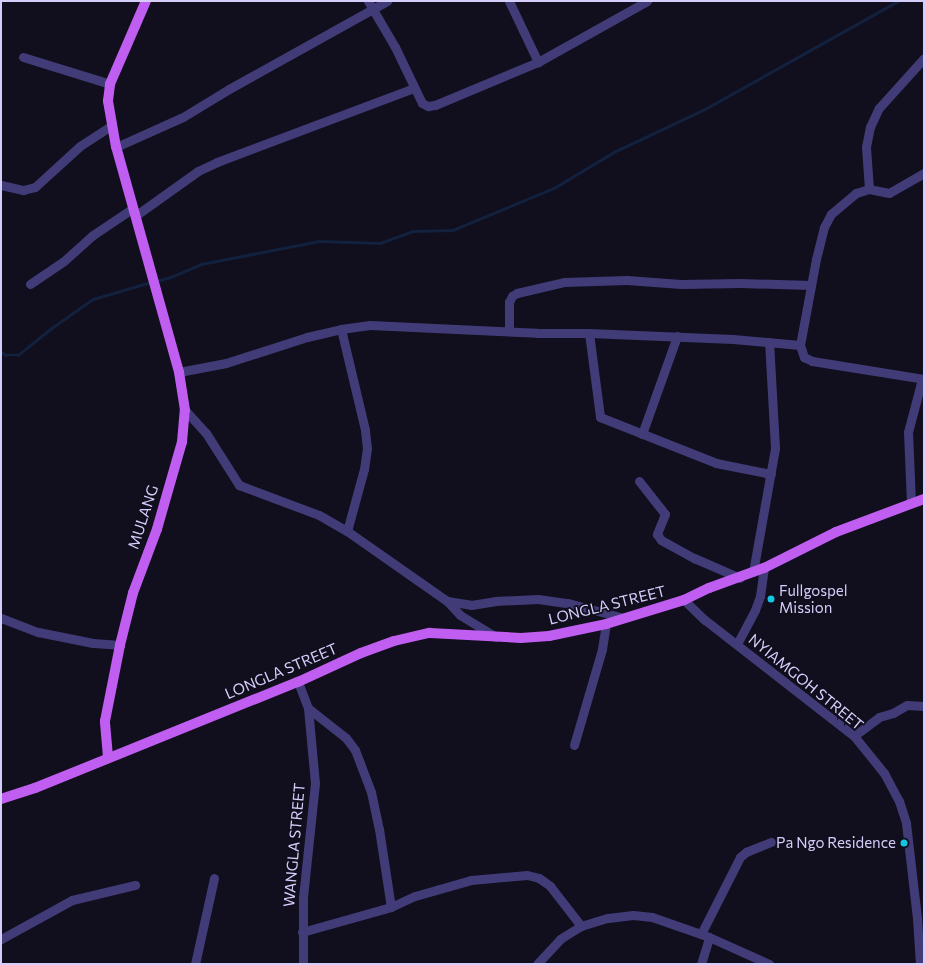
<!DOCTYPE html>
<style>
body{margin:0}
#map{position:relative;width:925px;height:965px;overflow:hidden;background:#110e1d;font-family:Commissioner,sans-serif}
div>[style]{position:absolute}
.stream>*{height:2.5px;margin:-1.25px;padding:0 1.25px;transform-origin:1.25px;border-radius:1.25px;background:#11213e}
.minor>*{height:9px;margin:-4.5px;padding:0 4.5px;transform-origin:4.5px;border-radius:4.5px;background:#413c78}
.major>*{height:10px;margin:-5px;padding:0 5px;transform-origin:5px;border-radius:5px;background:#c05ef1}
.dots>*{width:11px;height:11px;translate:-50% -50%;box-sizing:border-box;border:2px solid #110e1d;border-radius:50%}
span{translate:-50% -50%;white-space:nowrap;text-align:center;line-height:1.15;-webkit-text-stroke:3.5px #110e1d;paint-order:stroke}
.street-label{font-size:15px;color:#d5cefb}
.poi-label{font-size:15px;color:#d5cefb}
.left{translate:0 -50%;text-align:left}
.right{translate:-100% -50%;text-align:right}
.frame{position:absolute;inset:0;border:2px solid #d5cefb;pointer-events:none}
</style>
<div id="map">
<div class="stream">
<i style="left:156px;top:281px;width:16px;rotate:-15deg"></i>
<i style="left:171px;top:277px;width:33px;rotate:-23deg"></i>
<i style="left:201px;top:264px;width:120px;rotate:-11deg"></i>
<i style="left:319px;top:241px;width:61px;rotate:1.9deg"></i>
<i style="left:380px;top:243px;width:35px;rotate:-20deg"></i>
<i style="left:413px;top:231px;width:40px;rotate:-1.4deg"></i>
<i style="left:453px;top:230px;width:109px;rotate:-22.6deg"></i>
<i style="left:554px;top:188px;width:70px;rotate:-31deg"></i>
<i style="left:614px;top:152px;width:101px;rotate:-25.3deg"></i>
<i style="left:705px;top:109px;width:221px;rotate:-29.2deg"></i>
<i style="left:1px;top:352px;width:6px;rotate:31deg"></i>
<i style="left:6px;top:355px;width:12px"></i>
<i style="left:18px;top:355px;width:45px;rotate:-38.7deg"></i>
<i style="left:53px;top:327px;width:49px;rotate:-35deg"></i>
<i style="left:93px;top:299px;width:60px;rotate:-16.3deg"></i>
</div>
<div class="minor">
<i style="left:368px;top:1px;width:53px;rotate:59.6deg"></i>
<i style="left:395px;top:47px;width:62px;rotate:64.3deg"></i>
<i style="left:422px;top:103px;width:7px;rotate:27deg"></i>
<i style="left:428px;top:106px;width:7px;rotate:-8deg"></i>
<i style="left:435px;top:105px;width:112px;rotate:-22.7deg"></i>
<i style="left:538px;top:62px;width:125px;rotate:-29.2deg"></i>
<i style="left:509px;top:1px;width:68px;rotate:64.6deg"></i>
<i style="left:23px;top:57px;width:91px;rotate:17.2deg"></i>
<i style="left:116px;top:147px;width:73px;rotate:-24.1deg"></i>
<i style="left:183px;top:117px;width:54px;rotate:-31.3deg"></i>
<i style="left:229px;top:89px;width:181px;rotate:-29.1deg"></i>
<i style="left:924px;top:173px;width:40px;rotate:150.3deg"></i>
<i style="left:889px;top:193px;width:20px;rotate:-169deg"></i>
<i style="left:869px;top:189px;width:14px;rotate:163deg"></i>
<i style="left:856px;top:193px;width:33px;rotate:140deg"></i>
<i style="left:831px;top:214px;width:15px;rotate:118deg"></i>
<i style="left:824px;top:227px;width:33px;rotate:104deg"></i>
<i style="left:816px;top:259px;width:87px;rotate:100.5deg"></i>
<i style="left:800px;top:345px;width:13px;rotate:72deg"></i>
<i style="left:804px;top:357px;width:9px;rotate:27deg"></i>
<i style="left:812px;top:361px;width:113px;rotate:9.1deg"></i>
<i style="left:1px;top:185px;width:23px;rotate:13deg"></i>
<i style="left:23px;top:190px;width:12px;rotate:-14deg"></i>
<i style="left:35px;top:187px;width:61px;rotate:-42.3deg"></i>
<i style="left:80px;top:146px;width:38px;rotate:-33deg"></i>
<i style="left:869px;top:189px;width:42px;rotate:-94.1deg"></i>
<i style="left:866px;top:147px;width:20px;rotate:-79deg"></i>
<i style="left:870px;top:127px;width:21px;rotate:-65deg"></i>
<i style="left:879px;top:108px;width:67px;rotate:-48deg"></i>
<i style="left:135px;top:216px;width:77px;rotate:-35.5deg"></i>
<i style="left:198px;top:171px;width:21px;rotate:-25deg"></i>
<i style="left:217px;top:162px;width:210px;rotate:-20.6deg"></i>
<i style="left:30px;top:284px;width:41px;rotate:-34.1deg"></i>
<i style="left:64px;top:261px;width:39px;rotate:-42deg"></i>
<i style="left:93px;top:235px;width:48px;rotate:-34deg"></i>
<i style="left:341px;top:329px;width:104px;rotate:76.6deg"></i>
<i style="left:365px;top:430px;width:18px;rotate:84deg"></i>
<i style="left:367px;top:448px;width:21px;rotate:98deg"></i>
<i style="left:364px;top:469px;width:64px;rotate:105.3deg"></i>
<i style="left:509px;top:331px;width:29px;rotate:-90deg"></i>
<i style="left:509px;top:302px;width:7px;rotate:-63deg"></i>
<i style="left:512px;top:296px;width:6px;rotate:-31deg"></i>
<i style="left:517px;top:293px;width:48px;rotate:-13.2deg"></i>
<i style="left:564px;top:282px;width:63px;rotate:-1.8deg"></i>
<i style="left:627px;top:280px;width:54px;rotate:4.2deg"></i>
<i style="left:681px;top:284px;width:59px;rotate:-1deg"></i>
<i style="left:740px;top:283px;width:71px;rotate:1.6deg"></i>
<i style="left:589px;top:333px;width:144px;rotate:2.4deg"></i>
<i style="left:733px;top:339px;width:67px;rotate:5.1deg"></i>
<i style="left:179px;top:372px;width:48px;rotate:-10.8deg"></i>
<i style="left:226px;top:363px;width:85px;rotate:-17.8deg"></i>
<i style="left:307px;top:337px;width:35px;rotate:-13deg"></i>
<i style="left:341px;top:329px;width:29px;rotate:-8deg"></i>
<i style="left:370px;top:325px;width:167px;rotate:2.7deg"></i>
<i style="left:537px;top:333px;width:52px"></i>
<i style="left:589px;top:333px;width:85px;rotate:82.5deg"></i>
<i style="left:600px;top:417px;width:125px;rotate:21.6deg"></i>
<i style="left:716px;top:463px;width:56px;rotate:11.3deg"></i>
<i style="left:185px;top:410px;width:31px;rotate:48deg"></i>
<i style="left:206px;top:433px;width:62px;rotate:57.6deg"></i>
<i style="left:239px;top:485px;width:85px;rotate:20.6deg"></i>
<i style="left:319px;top:515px;width:32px;rotate:30deg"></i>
<i style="left:347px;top:531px;width:122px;rotate:35deg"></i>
<i style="left:447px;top:601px;width:19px;rotate:47deg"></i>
<i style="left:460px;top:615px;width:42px;rotate:31.4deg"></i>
<i style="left:642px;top:434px;width:104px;rotate:-70.3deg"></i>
<i style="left:639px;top:481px;width:42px;rotate:51.8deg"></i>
<i style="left:665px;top:514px;width:22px;rotate:112deg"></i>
<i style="left:657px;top:534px;width:7px;rotate:56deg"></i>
<i style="left:661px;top:540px;width:38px;rotate:29deg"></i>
<i style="left:694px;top:558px;width:50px;rotate:23.5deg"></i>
<i style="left:911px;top:503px;width:71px;rotate:-92.4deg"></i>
<i style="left:908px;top:432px;width:55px;rotate:-75.2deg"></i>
<i style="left:753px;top:572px;width:126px;rotate:-79.9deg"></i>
<i style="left:775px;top:448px;width:106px;rotate:-93.2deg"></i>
<i style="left:684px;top:600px;width:29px;rotate:44deg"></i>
<i style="left:705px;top:620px;width:189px;rotate:37.9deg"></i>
<i style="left:854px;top:736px;width:48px;rotate:51deg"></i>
<i style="left:884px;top:773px;width:32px;rotate:62deg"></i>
<i style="left:899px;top:801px;width:23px;rotate:72deg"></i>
<i style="left:906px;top:823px;width:96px;rotate:83.4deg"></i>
<i style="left:917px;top:918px;width:46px;rotate:86.3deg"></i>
<i style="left:447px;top:601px;width:24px;rotate:9deg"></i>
<i style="left:471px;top:605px;width:24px;rotate:-9deg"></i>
<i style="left:495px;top:601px;width:43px;rotate:-2.7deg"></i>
<i style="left:538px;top:599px;width:30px;rotate:8deg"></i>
<i style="left:568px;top:603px;width:58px;rotate:15deg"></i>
<i style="left:1px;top:618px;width:40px;rotate:21deg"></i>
<i style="left:38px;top:632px;width:56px;rotate:11.3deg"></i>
<i style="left:93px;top:643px;width:27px;rotate:4deg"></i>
<i style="left:737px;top:644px;width:38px;rotate:-62deg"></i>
<i style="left:755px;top:610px;width:15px;rotate:-70deg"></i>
<i style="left:760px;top:596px;width:28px;rotate:-82deg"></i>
<i style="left:298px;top:682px;width:28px;rotate:69deg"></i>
<i style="left:308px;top:708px;width:75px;rotate:84.7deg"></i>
<i style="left:315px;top:783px;width:116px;rotate:96deg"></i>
<i style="left:303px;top:898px;width:66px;rotate:90deg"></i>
<i style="left:308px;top:708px;width:48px;rotate:38.3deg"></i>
<i style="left:346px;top:738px;width:15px;rotate:53deg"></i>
<i style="left:355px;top:750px;width:45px;rotate:69.1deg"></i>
<i style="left:371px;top:792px;width:38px;rotate:78deg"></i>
<i style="left:379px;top:829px;width:79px;rotate:81.3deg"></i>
<i style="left:854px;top:736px;width:31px;rotate:-37deg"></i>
<i style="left:879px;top:717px;width:15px;rotate:-16deg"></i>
<i style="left:893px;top:713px;width:16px;rotate:-30deg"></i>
<i style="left:907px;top:705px;width:17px;rotate:3deg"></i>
<i style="left:574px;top:745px;width:100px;rotate:-73.7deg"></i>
<i style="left:602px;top:649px;width:25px;rotate:-81deg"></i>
<i style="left:302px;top:932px;width:92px;rotate:-15.7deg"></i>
<i style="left:391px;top:907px;width:26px;rotate:-25deg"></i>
<i style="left:415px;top:896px;width:58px;rotate:-15.9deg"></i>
<i style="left:471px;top:880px;width:56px;rotate:-5.1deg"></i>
<i style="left:527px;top:875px;width:12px;rotate:14deg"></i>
<i style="left:539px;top:878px;width:14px;rotate:36deg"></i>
<i style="left:550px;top:886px;width:51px;rotate:52.2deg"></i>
<i style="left:701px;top:934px;width:86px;rotate:-63.1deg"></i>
<i style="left:740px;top:857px;width:8px;rotate:-40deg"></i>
<i style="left:746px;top:852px;width:27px;rotate:-22deg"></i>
<i style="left:1px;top:939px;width:81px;rotate:-28.8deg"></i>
<i style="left:72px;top:900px;width:65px;rotate:-13.4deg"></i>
<i style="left:195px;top:964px;width:88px;rotate:-77.5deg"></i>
<i style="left:537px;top:964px;width:34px;rotate:-47deg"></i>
<i style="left:560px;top:939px;width:25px;rotate:-32deg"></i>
<i style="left:581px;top:926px;width:28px;rotate:-17deg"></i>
<i style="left:608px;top:918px;width:25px;rotate:-7deg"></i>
<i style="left:633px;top:915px;width:19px;rotate:6deg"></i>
<i style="left:652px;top:917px;width:60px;rotate:19.3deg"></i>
<i style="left:701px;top:964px;width:28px;rotate:-73deg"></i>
<i style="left:709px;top:937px;width:66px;rotate:24.2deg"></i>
</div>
<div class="major">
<i style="left:108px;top:757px;width:36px;rotate:-95deg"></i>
<i style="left:105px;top:721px;width:77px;rotate:-78.8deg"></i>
<i style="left:120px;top:645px;width:54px;rotate:-76deg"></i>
<i style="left:133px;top:593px;width:68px;rotate:-69.4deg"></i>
<i style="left:157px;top:529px;width:91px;rotate:-74deg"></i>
<i style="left:182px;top:442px;width:32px;rotate:-85deg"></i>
<i style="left:185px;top:410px;width:38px;rotate:-99deg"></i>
<i style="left:179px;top:372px;width:234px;rotate:-105.6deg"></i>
<i style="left:116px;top:147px;width:47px;rotate:-99.9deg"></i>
<i style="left:108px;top:101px;width:17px;rotate:-83deg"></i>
<i style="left:110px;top:84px;width:90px;rotate:-66.6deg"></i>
<i style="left:1px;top:799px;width:36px;rotate:-18deg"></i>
<i style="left:35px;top:788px;width:284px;rotate:-22deg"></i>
<i style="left:298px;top:682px;width:69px;rotate:-24.7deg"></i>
<i style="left:361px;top:653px;width:35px;rotate:-20deg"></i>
<i style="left:394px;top:641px;width:37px;rotate:-13deg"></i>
<i style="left:430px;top:633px;width:91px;rotate:3.1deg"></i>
<i style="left:521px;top:638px;width:28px;rotate:-4deg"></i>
<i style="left:549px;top:636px;width:58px;rotate:-11.9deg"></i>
<i style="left:606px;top:624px;width:82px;rotate:-17.1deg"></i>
<i style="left:684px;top:600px;width:28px;rotate:-26deg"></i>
<i style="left:709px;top:588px;width:59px;rotate:-20deg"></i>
<i style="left:764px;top:568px;width:80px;rotate:-26.6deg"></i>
<i style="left:836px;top:532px;width:94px;rotate:-20.6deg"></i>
</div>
<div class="dots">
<i style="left:771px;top:599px;background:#13c6e2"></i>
<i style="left:904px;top:843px;background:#13c6e2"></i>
</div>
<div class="street-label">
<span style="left:143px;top:517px;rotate:-72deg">MULANG</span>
<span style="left:607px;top:605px;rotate:-14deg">LONGLA STREET</span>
<span style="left:281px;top:671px;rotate:-23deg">LONGLA STREET</span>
<span style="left:806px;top:682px;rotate:39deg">NYIAMGOH STREET</span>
<span style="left:294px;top:845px;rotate:-85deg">WANGLA STREET</span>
</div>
<div class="poi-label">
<span class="left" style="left:779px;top:599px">Fullgospel<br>Mission</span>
<span class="right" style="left:896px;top:843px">Pa Ngo Residence</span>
</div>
<div class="frame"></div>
</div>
